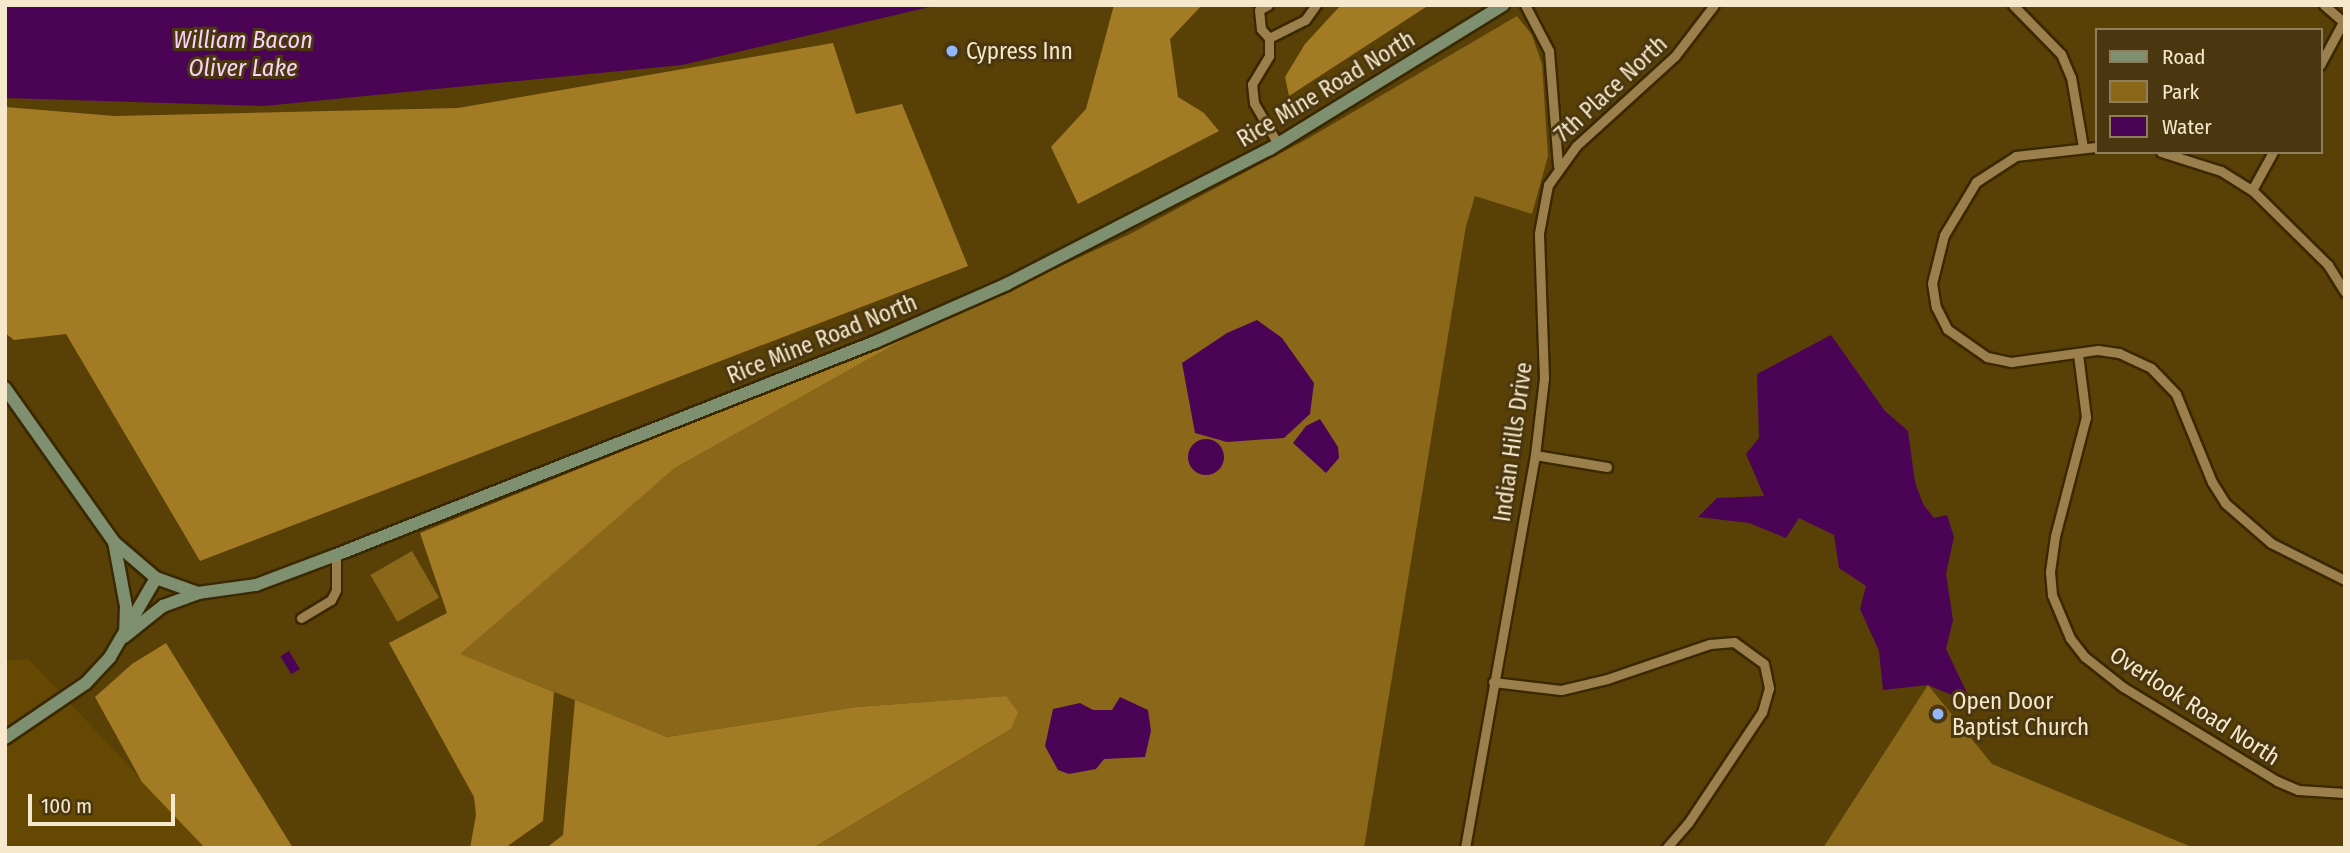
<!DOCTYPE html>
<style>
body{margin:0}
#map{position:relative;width:2350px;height:853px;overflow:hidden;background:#594006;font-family:"Fira Sans Condensed",sans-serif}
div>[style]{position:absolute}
.built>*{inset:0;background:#654801}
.green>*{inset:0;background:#8b671a;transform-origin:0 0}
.forest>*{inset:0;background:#a37b25}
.water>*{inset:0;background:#4b0355;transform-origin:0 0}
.round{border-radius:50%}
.roads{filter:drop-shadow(2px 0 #3a2800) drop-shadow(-2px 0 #3a2800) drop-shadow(0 2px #3a2800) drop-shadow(0 -2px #3a2800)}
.minor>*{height:9px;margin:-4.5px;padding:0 4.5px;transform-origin:4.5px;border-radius:4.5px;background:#9b804d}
.secondary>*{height:12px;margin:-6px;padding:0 6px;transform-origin:6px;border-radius:6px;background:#7e906f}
.dots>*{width:19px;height:19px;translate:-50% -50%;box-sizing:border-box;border:4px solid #4a370f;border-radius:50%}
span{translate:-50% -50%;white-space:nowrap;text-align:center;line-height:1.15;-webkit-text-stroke:6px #4a370f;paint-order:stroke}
.poi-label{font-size:23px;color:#f6e8cd}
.left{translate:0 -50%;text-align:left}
.street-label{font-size:23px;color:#f6e8cd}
.water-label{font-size:24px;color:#f7d3fc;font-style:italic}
.frame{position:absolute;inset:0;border:7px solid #f6e8cd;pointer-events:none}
.legend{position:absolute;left:2095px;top:28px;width:228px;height:126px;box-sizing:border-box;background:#4a370f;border:2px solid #8f7e5b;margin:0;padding:9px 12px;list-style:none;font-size:21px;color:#f6e8cd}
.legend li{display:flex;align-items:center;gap:14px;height:35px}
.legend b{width:35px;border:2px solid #8f7e5b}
.scale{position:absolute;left:28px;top:794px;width:147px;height:32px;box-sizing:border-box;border:4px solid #f6e8cd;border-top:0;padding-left:9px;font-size:21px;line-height:24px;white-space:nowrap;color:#f6e8cd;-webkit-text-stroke:5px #4a370f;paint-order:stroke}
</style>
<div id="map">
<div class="built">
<i style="clip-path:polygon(29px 659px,205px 848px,5px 848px,5px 660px)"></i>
</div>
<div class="green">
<i style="clip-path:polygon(1517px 16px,1532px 35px,1542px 64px,1548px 156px,1532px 214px,1475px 196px,1466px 226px,1364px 848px,813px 848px,1011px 729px,1006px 696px,856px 707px,667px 737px,459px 654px,675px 468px,915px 333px,1130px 234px,1307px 139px)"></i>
<i style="left:412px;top:551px;width:54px;height:48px;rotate:60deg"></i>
<i style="clip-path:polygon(1928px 685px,1992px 764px,2194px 848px,1823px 848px)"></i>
</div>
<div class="forest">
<i style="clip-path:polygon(1114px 5px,1202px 5px,1170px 39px,1178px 97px,1204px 113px,1219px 131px,1078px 204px,1051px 147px,1086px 109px)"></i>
<i style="clip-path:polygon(1341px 5px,1429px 5px,1289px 96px,1285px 77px,1305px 44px)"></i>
<i style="clip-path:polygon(833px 43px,856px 114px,902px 104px,968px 266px,200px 561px,66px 334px,14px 340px,5px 333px,5px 107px,115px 116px,458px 108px)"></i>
<i style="clip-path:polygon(915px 333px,675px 468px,460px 654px,554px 692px,543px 821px,505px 848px,470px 848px,476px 815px,474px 797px,389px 643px,447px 613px,420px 533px)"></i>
<i style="clip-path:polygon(166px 643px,293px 848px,205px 848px,142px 782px,95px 697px,132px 664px)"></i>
<i style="clip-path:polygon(1006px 696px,1018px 712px,1011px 729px,813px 848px,546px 848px,563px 835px,575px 700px,667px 737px,856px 707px)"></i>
</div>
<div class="water">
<i style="clip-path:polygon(5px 5px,938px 5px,682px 65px,264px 106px,5px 98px)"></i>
<i style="clip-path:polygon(1257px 320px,1282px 338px,1314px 383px,1310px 414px,1284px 438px,1227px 442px,1195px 433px,1182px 363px,1227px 333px)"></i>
<i style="clip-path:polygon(1831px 335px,1885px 411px,1908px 431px,1915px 482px,1923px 504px,1934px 518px,1947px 515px,1954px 537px,1946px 574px,1953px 620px,1946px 649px,1967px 693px,1959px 698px,1928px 685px,1883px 690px,1879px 651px,1860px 609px,1866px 586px,1839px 568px,1834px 535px,1799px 518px,1786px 538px,1749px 523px,1698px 517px,1717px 498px,1764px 496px,1746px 454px,1759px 438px,1757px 374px)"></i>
<i style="clip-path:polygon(1320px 419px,1338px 447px,1339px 458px,1326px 473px,1293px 443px,1306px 426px)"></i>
<i class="round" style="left:1188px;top:439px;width:36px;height:36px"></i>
<i style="left:289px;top:651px;width:21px;height:10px;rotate:59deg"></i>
<i style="clip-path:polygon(1120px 697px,1148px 710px,1151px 731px,1145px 757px,1104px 759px,1096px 769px,1069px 774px,1058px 770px,1045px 746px,1053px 709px,1080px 703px,1093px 710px,1112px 710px)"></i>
</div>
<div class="roads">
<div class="minor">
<i style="left:1268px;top:5px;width:10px;rotate:151deg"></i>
<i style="left:1259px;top:10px;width:19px;rotate:84deg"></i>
<i style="left:1261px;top:29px;width:12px;rotate:48deg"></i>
<i style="left:1269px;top:38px;width:18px;rotate:90deg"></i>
<i style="left:1269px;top:56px;width:33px;rotate:121deg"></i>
<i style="left:1252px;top:84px;width:19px;rotate:84deg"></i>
<i style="left:1254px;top:103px;width:48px;rotate:59.7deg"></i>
<i style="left:1525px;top:5px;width:52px;rotate:62.4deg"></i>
<i style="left:1549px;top:51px;width:115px;rotate:85.5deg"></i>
<i style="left:2013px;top:5px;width:69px;rotate:45.6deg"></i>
<i style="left:2061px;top:54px;width:25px;rotate:67deg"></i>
<i style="left:2071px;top:77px;width:71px;rotate:80.3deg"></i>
<i style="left:2324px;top:5px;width:28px;rotate:41deg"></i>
<i style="left:1269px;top:38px;width:40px;rotate:-26.6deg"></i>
<i style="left:1305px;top:20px;width:19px;rotate:-54deg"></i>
<i style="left:2320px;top:65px;width:49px;rotate:-61.9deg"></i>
<i style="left:2096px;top:147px;width:81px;rotate:173.6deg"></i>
<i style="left:2016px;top:156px;width:48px;rotate:147deg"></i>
<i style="left:1976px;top:182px;width:62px;rotate:121.1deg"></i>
<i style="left:1944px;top:235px;width:49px;rotate:104deg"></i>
<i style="left:1932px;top:283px;width:24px;rotate:81deg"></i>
<i style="left:1936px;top:307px;width:25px;rotate:63deg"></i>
<i style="left:1947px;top:329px;width:49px;rotate:35deg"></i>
<i style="left:1987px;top:357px;width:25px;rotate:12deg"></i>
<i style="left:2011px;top:362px;width:88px;rotate:-7.9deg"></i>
<i style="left:2098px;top:350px;width:21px;rotate:8deg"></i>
<i style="left:2119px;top:353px;width:35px;rotate:25deg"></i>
<i style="left:2151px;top:368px;width:36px;rotate:46deg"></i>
<i style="left:2176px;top:394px;width:95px;rotate:67.8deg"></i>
<i style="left:2212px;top:482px;width:25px;rotate:58deg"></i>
<i style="left:2225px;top:503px;width:61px;rotate:41deg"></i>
<i style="left:2271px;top:543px;width:83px;rotate:26.6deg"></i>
<i style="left:2161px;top:152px;width:63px;rotate:17.6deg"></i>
<i style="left:2221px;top:171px;width:36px;rotate:32deg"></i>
<i style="left:2252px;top:190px;width:107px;rotate:44.6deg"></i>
<i style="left:2328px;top:265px;width:32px;rotate:58deg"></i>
<i style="left:2252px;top:190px;width:43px;rotate:-61.1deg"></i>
<i style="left:2078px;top:354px;width:64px;rotate:82.8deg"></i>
<i style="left:2086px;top:417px;width:123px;rotate:104.6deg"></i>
<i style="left:2055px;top:536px;width:36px;rotate:98deg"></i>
<i style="left:2050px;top:572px;width:23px;rotate:85deg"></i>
<i style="left:2052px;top:595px;width:47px;rotate:67.3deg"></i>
<i style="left:2070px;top:638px;width:24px;rotate:52deg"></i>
<i style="left:2085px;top:657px;width:48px;rotate:38.3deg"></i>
<i style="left:2123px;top:687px;width:180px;rotate:31.4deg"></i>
<i style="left:2277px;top:781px;width:23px;rotate:23deg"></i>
<i style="left:2298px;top:790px;width:47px;rotate:3.7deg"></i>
<i style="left:1535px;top:455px;width:73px;rotate:9.5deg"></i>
<i style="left:301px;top:618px;width:35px;rotate:-31deg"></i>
<i style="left:331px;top:600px;width:11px;rotate:-63deg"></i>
<i style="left:336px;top:590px;width:35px;rotate:-90deg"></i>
<i style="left:1493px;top:682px;width:68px;rotate:6.7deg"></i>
<i style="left:1561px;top:690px;width:47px;rotate:-13.4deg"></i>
<i style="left:1607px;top:679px;width:109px;rotate:-18.8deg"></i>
<i style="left:1710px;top:644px;width:24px;rotate:-5deg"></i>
<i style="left:1734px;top:642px;width:37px;rotate:36deg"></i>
<i style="left:1764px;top:664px;width:25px;rotate:78deg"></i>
<i style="left:1769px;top:688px;width:25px;rotate:106deg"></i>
<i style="left:1762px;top:712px;width:133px;rotate:123.7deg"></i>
<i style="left:1688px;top:823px;width:33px;rotate:131deg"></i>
<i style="left:1465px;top:848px;width:399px;rotate:-79.9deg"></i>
<i style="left:1535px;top:455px;width:78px;rotate:-83.3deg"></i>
<i style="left:1544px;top:378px;width:145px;rotate:-92deg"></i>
<i style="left:1539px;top:233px;width:49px;rotate:-79.4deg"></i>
<i style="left:1548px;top:185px;width:48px;rotate:-54.3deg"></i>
<i style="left:1576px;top:146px;width:134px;rotate:-42.3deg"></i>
<i style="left:1675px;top:56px;width:64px;rotate:-52.6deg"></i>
</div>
<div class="secondary">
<i style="left:5px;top:388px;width:189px;rotate:54.7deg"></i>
<i style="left:114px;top:542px;width:55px;rotate:40.6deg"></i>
<i style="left:156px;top:578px;width:45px;rotate:19.7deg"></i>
<i style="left:114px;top:542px;width:65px;rotate:79.4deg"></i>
<i style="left:126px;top:606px;width:25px;rotate:92deg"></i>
<i style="left:124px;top:637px;width:50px;rotate:-38.5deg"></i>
<i style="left:163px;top:606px;width:37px;rotate:-20deg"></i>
<i style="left:198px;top:593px;width:59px;rotate:-7.9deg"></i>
<i style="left:256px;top:585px;width:85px;rotate:-20.6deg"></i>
<i style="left:336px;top:555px;width:580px;rotate:-21.56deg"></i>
<i style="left:875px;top:342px;width:144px;rotate:-23.7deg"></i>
<i style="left:1007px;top:284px;width:296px;rotate:-27.2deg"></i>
<i style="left:1270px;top:149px;width:274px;rotate:-31.7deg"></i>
<i style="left:5px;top:738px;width:98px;rotate:-34.2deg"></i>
<i style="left:86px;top:683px;width:35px;rotate:-47deg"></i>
<i style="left:110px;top:657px;width:91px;rotate:-59.8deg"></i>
</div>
</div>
<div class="dots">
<i style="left:952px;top:51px;background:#92b7fd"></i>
<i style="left:1938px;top:714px;background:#92b7fd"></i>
</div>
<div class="poi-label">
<span class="left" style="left:966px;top:51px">Cypress Inn</span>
<span class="left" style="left:1952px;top:714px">Open Door<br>Baptist Church</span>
</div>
<div class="street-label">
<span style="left:1326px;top:89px;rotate:-31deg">Rice Mine Road North</span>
<span style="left:1611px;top:89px;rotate:-43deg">7th Place North</span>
<span style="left:822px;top:339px;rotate:-22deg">Rice Mine Road North</span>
<span style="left:1513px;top:442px;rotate:-82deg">Indian Hills Drive</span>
<span style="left:2195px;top:706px;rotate:33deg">Overlook Road North</span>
</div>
<div class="water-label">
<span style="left:243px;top:55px">William Bacon<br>Oliver Lake</span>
</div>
<div class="frame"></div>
<ul class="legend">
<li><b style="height:9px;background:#7e906f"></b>Road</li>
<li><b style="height:19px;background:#8b671a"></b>Park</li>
<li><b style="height:19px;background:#4b0355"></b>Water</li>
</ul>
<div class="scale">100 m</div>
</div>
